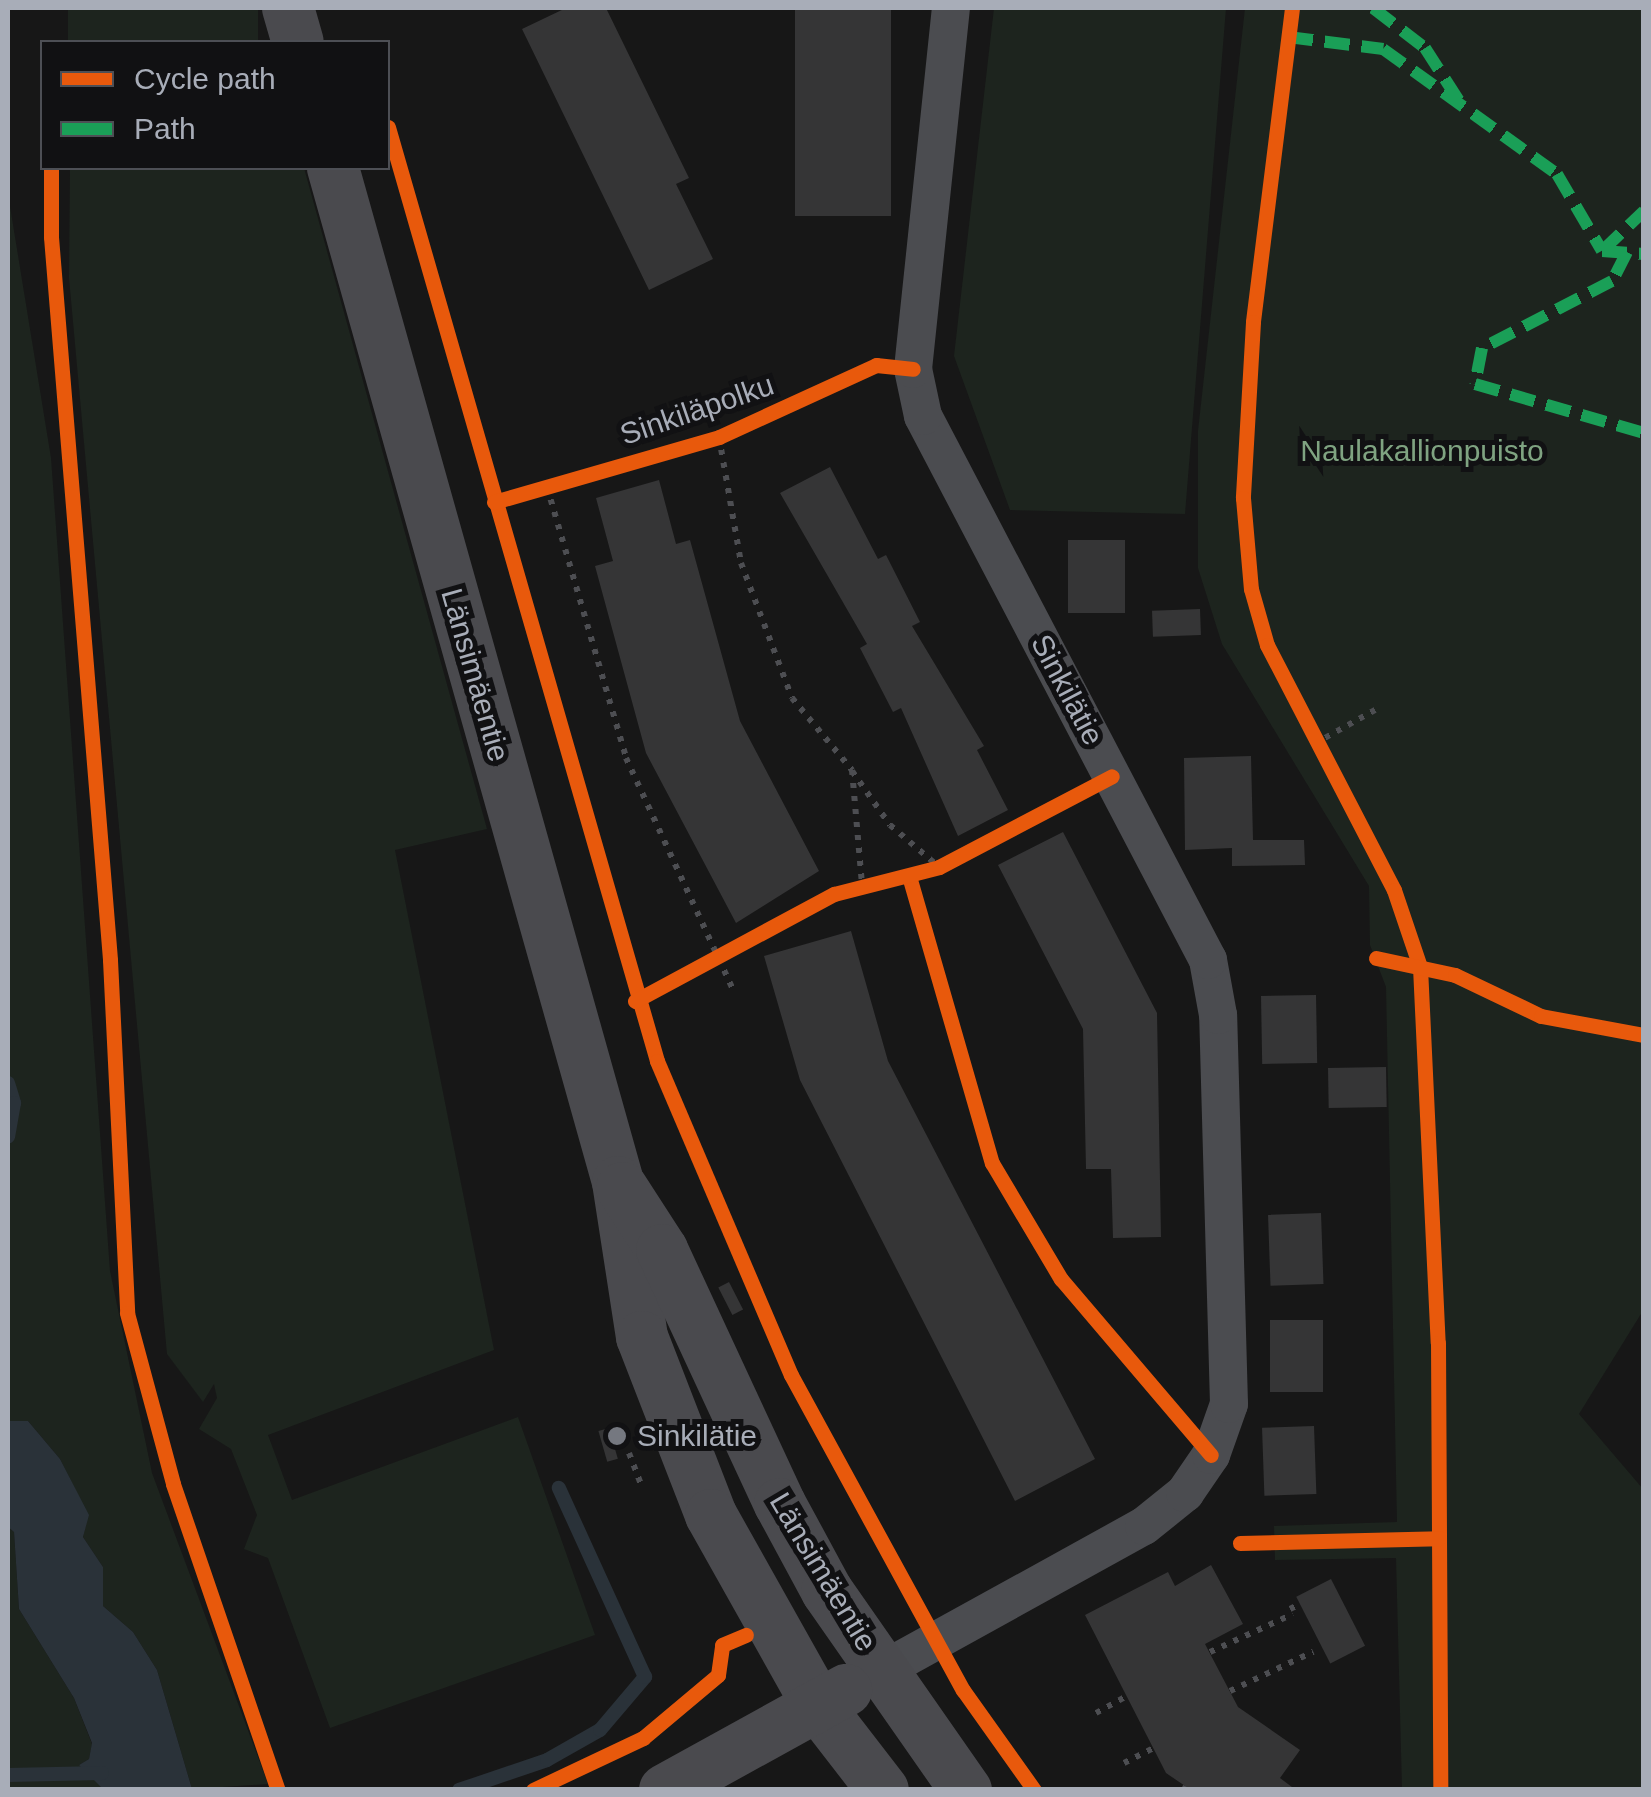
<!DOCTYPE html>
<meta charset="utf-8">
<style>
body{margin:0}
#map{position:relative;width:1651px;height:1797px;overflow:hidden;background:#171717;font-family:Helvetica,sans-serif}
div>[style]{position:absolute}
.green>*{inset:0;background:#1d241e;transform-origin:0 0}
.water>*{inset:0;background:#2a3239}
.stream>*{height:14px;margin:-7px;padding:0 7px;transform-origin:7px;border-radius:7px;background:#2a3239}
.building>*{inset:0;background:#353536;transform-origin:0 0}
.path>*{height:6px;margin-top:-3px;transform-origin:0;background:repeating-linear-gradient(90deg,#4d4e52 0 5px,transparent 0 13px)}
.street>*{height:38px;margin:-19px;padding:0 19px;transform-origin:19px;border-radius:19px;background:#4b4c50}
.secondary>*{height:52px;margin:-26px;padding:0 26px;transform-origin:26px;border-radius:26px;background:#4a4a4e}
.quiet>*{height:12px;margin-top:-6px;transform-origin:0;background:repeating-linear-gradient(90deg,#1a9f57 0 25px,transparent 0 37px)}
.cycleway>*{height:15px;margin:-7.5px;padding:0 7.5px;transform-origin:7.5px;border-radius:7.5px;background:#e8590c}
.dots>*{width:28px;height:28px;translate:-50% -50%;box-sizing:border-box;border:5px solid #111113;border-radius:50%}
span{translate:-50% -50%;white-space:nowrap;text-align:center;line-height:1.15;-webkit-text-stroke:10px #111113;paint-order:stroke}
.street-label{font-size:30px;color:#a8adb8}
.park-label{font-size:30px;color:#7fa381}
.poi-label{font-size:30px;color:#a8adb8}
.left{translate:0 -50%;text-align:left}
.frame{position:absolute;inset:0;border:10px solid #a8adb8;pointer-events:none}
.legend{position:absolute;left:40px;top:40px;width:350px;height:130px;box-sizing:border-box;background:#111113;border:2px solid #4d4f55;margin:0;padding:12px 18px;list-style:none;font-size:30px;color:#a8adb8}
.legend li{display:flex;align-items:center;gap:20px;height:50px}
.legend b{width:50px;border:2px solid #4d4f55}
</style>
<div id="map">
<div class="green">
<i style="left:68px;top:8px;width:190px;height:34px"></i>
<i style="clip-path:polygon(994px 8px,1226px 8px,1185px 514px,1010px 510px,954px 356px)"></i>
<i style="clip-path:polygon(1245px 8px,1643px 8px,1644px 1309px,1579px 1414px,1643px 1489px,1643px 1789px,1402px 1789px,1396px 1558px,1275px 1560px,1274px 1526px,1397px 1522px,1386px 987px,1370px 945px,1369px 886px,1222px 644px,1198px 568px,1198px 431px)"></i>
<i style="clip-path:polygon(70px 168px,304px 168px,487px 829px,395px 850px,494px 1350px,268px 1435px,292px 1500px,518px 1417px,595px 1635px,330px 1728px,268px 1558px,244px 1549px,257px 1515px,231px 1449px,199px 1429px,217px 1398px,214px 1384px,203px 1402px,167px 1354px,69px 278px)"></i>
<i style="clip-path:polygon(8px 194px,51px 458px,110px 1271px,152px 1473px,268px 1784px,192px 1789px,157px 1670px,133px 1632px,103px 1606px,103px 1567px,83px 1537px,88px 1515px,60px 1459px,28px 1421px,8px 1421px)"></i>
<i style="clip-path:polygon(8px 1527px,14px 1532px,19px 1609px,74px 1698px,92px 1744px,89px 1759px,79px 1765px,149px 1789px,8px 1789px)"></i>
</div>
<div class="water">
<i style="clip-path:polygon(8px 1421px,28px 1421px,60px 1459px,89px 1515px,83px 1537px,103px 1567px,103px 1606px,133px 1632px,157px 1670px,192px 1789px,102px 1788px,79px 1765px,89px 1759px,92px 1743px,74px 1698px,19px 1609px,14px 1532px,8px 1527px)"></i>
</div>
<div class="stream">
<i style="left:8px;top:1083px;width:21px;rotate:73deg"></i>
<i style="left:14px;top:1103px;width:34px;rotate:100deg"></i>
<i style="left:8px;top:1775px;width:94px;rotate:-1.2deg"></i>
<i style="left:459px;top:1790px;width:93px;rotate:-18.8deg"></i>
<i style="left:547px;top:1760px;width:61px;rotate:-29.5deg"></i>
<i style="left:600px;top:1730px;width:70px;rotate:-49.7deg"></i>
<i style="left:645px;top:1677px;width:208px;rotate:-114.5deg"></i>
</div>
<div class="building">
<i style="clip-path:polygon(566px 8px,606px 8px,689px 178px,676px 184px,713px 259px,649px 290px,522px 29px)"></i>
<i style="left:795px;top:8px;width:96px;height:208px"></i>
<i style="clip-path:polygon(830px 467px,878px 559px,886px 555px,920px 622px,912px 626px,984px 746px,977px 750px,1008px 810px,958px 836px,901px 708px,893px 712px,860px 648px,867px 644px,780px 493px)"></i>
<i style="clip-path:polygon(659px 480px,676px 544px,690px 540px,740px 721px,819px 871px,736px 923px,646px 753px,595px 566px,613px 561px,596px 498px)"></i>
<i style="left:1068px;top:540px;width:57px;height:73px"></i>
<i style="left:1200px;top:609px;width:26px;height:48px;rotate:88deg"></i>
<i style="clip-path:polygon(1251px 756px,1253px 840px,1304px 840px,1305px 865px,1232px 866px,1232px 848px,1185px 850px,1184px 758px)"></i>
<i style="clip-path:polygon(1063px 832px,1157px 1013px,1161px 1237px,1113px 1238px,1111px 1169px,1086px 1169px,1083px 1029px,998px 865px)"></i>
<i style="clip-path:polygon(851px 931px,888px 1061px,1095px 1459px,1015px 1501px,800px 1080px,764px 956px)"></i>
<i style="left:1316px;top:995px;width:68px;height:55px;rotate:89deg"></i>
<i style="left:1386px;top:1067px;width:40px;height:58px;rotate:89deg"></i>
<i style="left:1321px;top:1213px;width:71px;height:53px;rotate:88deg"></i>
<i style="left:729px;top:1282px;width:31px;height:12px;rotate:63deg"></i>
<i style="left:1270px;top:1320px;width:53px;height:72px"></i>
<i style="left:1314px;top:1426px;width:68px;height:52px;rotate:88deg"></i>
<i style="left:609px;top:1428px;width:32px;height:11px;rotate:74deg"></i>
<i style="clip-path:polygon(1211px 1565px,1243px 1624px,1205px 1644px,1238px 1707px,1300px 1750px,1280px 1778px,1296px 1790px,1191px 1790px,1166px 1773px,1085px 1615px,1168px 1572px,1175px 1586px)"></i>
<i style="left:1331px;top:1579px;width:75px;height:39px;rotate:63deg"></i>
</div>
<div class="path">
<i style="left:719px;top:437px;width:128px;rotate:80.1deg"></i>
<i style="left:741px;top:563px;width:144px;rotate:69.3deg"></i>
<i style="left:792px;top:698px;width:94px;rotate:50.2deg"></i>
<i style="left:852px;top:770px;width:115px;rotate:85deg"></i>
<i style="left:547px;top:487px;width:282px;rotate:73.7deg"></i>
<i style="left:626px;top:758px;width:255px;rotate:65.2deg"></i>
<i style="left:1314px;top:744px;width:70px;rotate:-29.1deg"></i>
<i style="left:852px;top:771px;width:66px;rotate:54.9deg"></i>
<i style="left:890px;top:825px;width:65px;rotate:40.6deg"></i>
<i style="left:629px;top:1453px;width:33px;rotate:69deg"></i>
<i style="left:1290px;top:1609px;width:11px;rotate:-27deg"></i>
<i style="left:1210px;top:1652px;width:91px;rotate:-24.6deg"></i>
<i style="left:1230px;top:1691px;width:92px;rotate:-25.2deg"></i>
<i style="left:1096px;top:1713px;width:35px;rotate:-29deg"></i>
<i style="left:1124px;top:1763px;width:34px;rotate:-27deg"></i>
<i style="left:1184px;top:1790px;width:4px;rotate:-63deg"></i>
</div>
<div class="street">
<i style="left:883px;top:1670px;width:298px;rotate:-28.9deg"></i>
<i style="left:1144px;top:1526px;width:53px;rotate:-38.8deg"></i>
<i style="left:1185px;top:1493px;width:46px;rotate:-55.6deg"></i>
<i style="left:1211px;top:1455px;width:54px;rotate:-70.6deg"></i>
<i style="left:1229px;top:1404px;width:389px;rotate:-91.6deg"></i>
<i style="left:1218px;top:1015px;width:56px;rotate:-100.3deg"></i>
<i style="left:1208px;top:960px;width:614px;rotate:-117.65deg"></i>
<i style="left:923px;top:416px;width:48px;rotate:-102deg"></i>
<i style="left:913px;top:369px;width:363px;rotate:-84deg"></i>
</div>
<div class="secondary">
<i style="left:288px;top:8px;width:35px;rotate:74deg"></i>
<i style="left:333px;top:168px;width:1053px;rotate:74.3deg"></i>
<i style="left:618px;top:1182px;width:157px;rotate:81.2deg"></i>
<i style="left:642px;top:1337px;width:191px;rotate:68.8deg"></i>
<i style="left:711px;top:1515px;width:219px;rotate:60.7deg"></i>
<i style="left:818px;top:1706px;width:106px;rotate:52.3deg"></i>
<i style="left:622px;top:1188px;width:74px;rotate:57.2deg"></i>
<i style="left:662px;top:1250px;width:280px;rotate:65.1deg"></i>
<i style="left:780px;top:1504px;width:99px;rotate:61.6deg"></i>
<i style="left:827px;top:1591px;width:243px;rotate:55.1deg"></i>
<i style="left:665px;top:1790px;width:207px;rotate:-28.9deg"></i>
</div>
<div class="quiet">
<i style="left:1373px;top:8px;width:66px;rotate:37.6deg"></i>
<i style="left:1425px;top:48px;width:63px;rotate:57.3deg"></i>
<i style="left:1288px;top:37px;width:96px;rotate:7.2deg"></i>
<i style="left:1383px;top:49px;width:214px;rotate:35.7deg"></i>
<i style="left:1557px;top:174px;width:89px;rotate:59.7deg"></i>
<i style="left:1602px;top:251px;width:42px;rotate:4.1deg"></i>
<i style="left:1602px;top:251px;width:58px;rotate:-43.6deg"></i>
<i style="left:1627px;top:252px;width:33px;rotate:117deg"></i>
<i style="left:1612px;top:281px;width:146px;rotate:152.7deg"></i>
<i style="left:1482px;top:348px;width:37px;rotate:101deg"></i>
<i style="left:1475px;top:384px;width:176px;rotate:16.2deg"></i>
</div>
<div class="cycleway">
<i style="left:1292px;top:8px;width:316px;rotate:97.1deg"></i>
<i style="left:1253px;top:322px;width:176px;rotate:93.3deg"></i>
<i style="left:1243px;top:498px;width:91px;rotate:85deg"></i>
<i style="left:1251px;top:589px;width:58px;rotate:74.1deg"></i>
<i style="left:1267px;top:645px;width:276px;rotate:62.6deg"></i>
<i style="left:1394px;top:890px;width:81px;rotate:71.3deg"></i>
<i style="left:1420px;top:967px;width:376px;rotate:87.3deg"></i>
<i style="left:1438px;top:1343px;width:447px;rotate:89.7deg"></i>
<i style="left:388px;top:127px;width:972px;rotate:73.93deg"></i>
<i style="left:657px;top:1061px;width:341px;rotate:66.9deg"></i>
<i style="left:791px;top:1375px;width:359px;rotate:61.4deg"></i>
<i style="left:963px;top:1690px;width:123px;rotate:54.6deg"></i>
<i style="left:51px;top:168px;width:69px;rotate:90deg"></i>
<i style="left:51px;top:237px;width:725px;rotate:85.33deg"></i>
<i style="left:110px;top:960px;width:353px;rotate:87.2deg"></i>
<i style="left:127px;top:1313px;width:177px;rotate:74.9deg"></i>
<i style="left:173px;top:1484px;width:324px;rotate:71.1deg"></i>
<i style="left:494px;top:502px;width:234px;rotate:-16.1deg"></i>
<i style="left:719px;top:437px;width:173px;rotate:-24.6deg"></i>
<i style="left:876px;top:365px;width:37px;rotate:6deg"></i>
<i style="left:909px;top:876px;width:299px;rotate:73.9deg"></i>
<i style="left:992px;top:1163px;width:135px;rotate:59.3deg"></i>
<i style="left:1061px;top:1279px;width:231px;rotate:49.6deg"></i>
<i style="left:1376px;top:958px;width:81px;rotate:12.1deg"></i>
<i style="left:1455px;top:975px;width:95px;rotate:25.5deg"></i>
<i style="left:1541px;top:1016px;width:105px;rotate:10.5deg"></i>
<i style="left:635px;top:1001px;width:226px;rotate:-28.3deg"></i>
<i style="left:834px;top:894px;width:108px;rotate:-14.4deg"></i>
<i style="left:939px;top:867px;width:195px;rotate:-27.7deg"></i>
<i style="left:1240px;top:1543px;width:199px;rotate:-1.4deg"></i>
<i style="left:533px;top:1790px;width:122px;rotate:-25.3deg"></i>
<i style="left:643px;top:1738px;width:98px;rotate:-40deg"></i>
<i style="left:718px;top:1675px;width:30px;rotate:-82deg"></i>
<i style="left:722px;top:1645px;width:26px;rotate:-23deg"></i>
</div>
<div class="dots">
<i style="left:617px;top:1436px;background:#757880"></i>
</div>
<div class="street-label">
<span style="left:697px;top:410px;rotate:-19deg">Sinkiläpolku</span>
<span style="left:475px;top:675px;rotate:74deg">Länsimäentie</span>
<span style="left:1067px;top:690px;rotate:62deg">Sinkilätie</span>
<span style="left:823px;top:1572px;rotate:59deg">Länsimäentie</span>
</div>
<div class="park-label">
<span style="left:1422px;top:451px">Naulakallionpuisto</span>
</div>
<div class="poi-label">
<span class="left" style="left:637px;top:1436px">Sinkilätie</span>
</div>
<div class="frame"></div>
<ul class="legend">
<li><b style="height:12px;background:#e8590c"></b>Cycle path</li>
<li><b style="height:12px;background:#1a9f57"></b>Path</li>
</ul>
</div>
